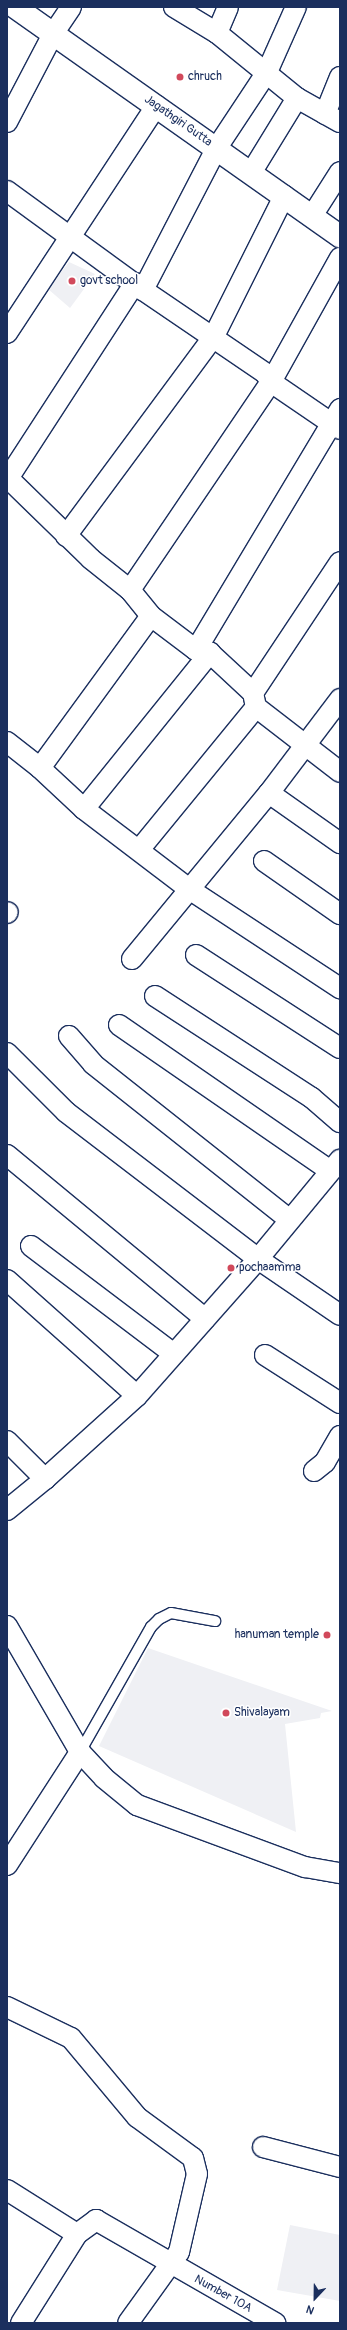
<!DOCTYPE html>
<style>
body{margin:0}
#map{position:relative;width:347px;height:2330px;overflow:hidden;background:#fff;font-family:Pangolin,sans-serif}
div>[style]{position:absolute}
.built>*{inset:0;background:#eff0f4}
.roads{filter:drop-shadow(1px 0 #1b2f5e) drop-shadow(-1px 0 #1b2f5e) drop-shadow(0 1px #1b2f5e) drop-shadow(0 -1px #1b2f5e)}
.service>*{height:10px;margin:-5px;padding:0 5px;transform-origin:5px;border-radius:5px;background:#fff}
.minor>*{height:20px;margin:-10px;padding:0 10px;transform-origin:10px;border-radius:10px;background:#fff}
.tertiary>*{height:22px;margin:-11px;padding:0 11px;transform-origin:11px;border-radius:11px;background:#fff}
.dots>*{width:11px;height:11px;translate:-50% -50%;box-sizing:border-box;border:2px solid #fff;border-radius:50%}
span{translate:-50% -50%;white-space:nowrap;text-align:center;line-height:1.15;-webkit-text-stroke:3px #fff;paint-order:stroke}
.poi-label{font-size:12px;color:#1b2f5e}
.left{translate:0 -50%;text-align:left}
.right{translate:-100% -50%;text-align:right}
.street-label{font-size:12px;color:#1b2f5e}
.frame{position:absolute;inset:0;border:8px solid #1b2f5e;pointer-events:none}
.north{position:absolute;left:295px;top:2278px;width:40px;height:40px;-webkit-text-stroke:3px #fff;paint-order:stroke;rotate:202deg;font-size:11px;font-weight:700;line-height:16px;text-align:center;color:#1b2f5e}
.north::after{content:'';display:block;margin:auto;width:14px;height:18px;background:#1b2f5e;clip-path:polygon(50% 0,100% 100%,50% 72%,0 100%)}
</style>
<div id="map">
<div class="built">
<i style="clip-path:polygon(69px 262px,95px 274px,70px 308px,48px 289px)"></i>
<i style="clip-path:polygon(148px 1648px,332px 1711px,321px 1713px,320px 1718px,285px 1724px,296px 1832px,99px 1746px)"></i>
<i style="clip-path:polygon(290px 2225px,340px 2235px,340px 2301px,277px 2290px)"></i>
</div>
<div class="roads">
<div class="service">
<i style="left:80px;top:1752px;width:144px;rotate:-60.4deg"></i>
<i style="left:151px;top:1627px;width:11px;rotate:-45deg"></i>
<i style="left:159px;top:1619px;width:13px;rotate:-27deg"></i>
<i style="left:171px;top:1613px;width:45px;rotate:10.3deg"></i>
</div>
<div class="minor">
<i style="left:174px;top:7px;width:50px;rotate:31.2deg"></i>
<i style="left:217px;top:33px;width:103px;rotate:39.1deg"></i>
<i style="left:297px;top:98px;width:49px;rotate:29.2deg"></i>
<i style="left:217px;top:33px;width:28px;rotate:-67deg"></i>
<i style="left:325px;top:114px;width:40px;rotate:-68deg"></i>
<i style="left:7px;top:122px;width:99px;rotate:-62.4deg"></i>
<i style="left:53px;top:34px;width:32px;rotate:-56deg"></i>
<i style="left:251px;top:173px;width:88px;rotate:-58.5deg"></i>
<i style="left:7px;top:191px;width:168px;rotate:36.1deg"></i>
<i style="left:143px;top:290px;width:148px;rotate:34.2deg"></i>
<i style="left:265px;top:373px;width:11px;rotate:56deg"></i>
<i style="left:271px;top:382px;width:83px;rotate:34.3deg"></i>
<i style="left:312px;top:216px;width:52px;rotate:-57.5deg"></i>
<i style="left:143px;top:290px;width:159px;rotate:-62.6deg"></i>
<i style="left:216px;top:149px;width:92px;rotate:-56.5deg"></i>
<i style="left:267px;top:72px;width:71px;rotate:-66deg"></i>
<i style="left:7px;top:333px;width:272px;rotate:-56.7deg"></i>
<i style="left:7px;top:477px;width:117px;rotate:44.3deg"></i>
<i style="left:91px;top:559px;width:50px;rotate:38.5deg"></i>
<i style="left:130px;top:590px;width:33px;rotate:51deg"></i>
<i style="left:151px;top:616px;width:56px;rotate:37.1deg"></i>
<i style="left:196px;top:650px;width:14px;rotate:12deg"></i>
<i style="left:210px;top:653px;width:59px;rotate:42.9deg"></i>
<i style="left:253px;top:693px;width:14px;rotate:78deg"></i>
<i style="left:256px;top:707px;width:106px;rotate:37.7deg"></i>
<i style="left:7px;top:480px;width:235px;rotate:-57deg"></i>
<i style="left:66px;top:536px;width:249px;rotate:-53.5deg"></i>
<i style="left:214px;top:336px;width:157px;rotate:-63.4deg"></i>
<i style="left:130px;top:590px;width:251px;rotate:-55.9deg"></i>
<i style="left:271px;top:382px;width:142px;rotate:-60.9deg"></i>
<i style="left:196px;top:650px;width:281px;rotate:-59.1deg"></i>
<i style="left:253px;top:693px;width:157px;rotate:-56.4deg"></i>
<i style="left:7px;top:742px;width:42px;rotate:38.2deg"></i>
<i style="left:40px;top:768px;width:60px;rotate:43deg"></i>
<i style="left:84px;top:809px;width:132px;rotate:37.3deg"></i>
<i style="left:189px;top:889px;width:181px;rotate:33.3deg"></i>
<i style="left:40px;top:768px;width:188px;rotate:-53.9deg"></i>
<i style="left:269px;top:793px;width:87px;rotate:35.2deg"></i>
<i style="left:84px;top:809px;width:201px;rotate:-51.1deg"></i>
<i style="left:139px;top:850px;width:185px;rotate:-50.7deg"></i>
<i style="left:264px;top:861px;width:93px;rotate:34.9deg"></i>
<i style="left:7px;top:913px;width:1px;rotate:-45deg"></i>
<i style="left:196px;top:955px;width:171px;rotate:32.9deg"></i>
<i style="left:132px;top:959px;width:215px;rotate:-50.5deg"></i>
<i style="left:269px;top:793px;width:118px;rotate:-52.9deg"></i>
<i style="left:155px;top:996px;width:187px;rotate:33deg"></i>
<i style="left:312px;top:1098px;width:37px;rotate:41deg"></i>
<i style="left:119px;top:1025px;width:257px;rotate:34.6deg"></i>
<i style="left:69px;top:1036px;width:37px;rotate:49deg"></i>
<i style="left:93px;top:1064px;width:251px;rotate:38.4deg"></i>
<i style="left:7px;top:1053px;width:83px;rotate:45deg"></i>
<i style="left:66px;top:1112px;width:242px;rotate:37.4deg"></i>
<i style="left:258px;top:1259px;width:99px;rotate:34.3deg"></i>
<i style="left:7px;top:1155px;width:257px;rotate:39.6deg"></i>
<i style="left:31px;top:1246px;width:179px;rotate:37.1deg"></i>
<i style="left:7px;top:1280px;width:174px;rotate:41.7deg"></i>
<i style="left:265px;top:1355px;width:89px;rotate:32.6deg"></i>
<i style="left:7px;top:1441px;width:54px;rotate:45deg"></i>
<i style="left:314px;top:1471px;width:14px;rotate:-39deg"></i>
<i style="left:325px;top:1462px;width:30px;rotate:-60deg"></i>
<i style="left:7px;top:1510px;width:49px;rotate:-39.2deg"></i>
<i style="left:45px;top:1479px;width:124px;rotate:-42.1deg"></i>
<i style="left:137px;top:1396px;width:183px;rotate:-48.5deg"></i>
<i style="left:258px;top:1259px;width:129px;rotate:-50.4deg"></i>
<i style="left:7px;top:1626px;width:146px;rotate:59.9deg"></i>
<i style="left:80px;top:1752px;width:35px;rotate:47deg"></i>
<i style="left:104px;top:1778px;width:43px;rotate:39.3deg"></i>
<i style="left:137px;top:1805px;width:179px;rotate:20.3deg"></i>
<i style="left:305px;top:1867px;width:36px;rotate:10deg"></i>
<i style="left:7px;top:1865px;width:135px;rotate:-57.1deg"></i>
<i style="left:7px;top:2007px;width:71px;rotate:25.8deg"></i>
<i style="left:71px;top:2038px;width:103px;rotate:50.1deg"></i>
<i style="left:137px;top:2117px;width:69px;rotate:36.2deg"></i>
<i style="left:193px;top:2158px;width:16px;rotate:76deg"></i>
<i style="left:197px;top:2174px;width:80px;rotate:103deg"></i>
<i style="left:179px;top:2252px;width:87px;rotate:125.7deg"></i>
<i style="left:263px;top:2147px;width:80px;rotate:14.6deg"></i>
<i style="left:7px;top:2190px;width:83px;rotate:32.2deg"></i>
<i style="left:21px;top:2323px;width:105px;rotate:-57.8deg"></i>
<i style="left:77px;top:2234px;width:24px;rotate:-36deg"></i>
<i style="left:96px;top:2220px;width:207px;rotate:29.9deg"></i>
</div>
<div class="tertiary">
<i style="left:15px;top:7px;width:398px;rotate:35.2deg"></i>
</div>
</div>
<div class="dots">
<i style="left:180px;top:77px;background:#d1495b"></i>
<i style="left:72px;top:281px;background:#d1495b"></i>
<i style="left:231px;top:1268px;background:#d1495b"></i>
<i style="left:327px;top:1635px;background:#d1495b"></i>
<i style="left:226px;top:1713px;background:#d1495b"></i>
</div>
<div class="poi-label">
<span class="left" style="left:188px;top:77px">chruch</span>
<span class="left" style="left:80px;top:281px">govt school</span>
<span class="left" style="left:239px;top:1268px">pochaamma</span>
<span class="right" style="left:319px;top:1635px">hanuman temple</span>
<span class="left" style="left:234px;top:1713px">Shivalayam</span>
</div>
<div class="street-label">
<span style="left:178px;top:121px;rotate:35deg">Jagathgiri Gutta</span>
<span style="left:223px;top:2294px;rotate:29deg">Number 10A</span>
</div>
<div class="frame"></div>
<div class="north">N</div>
</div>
